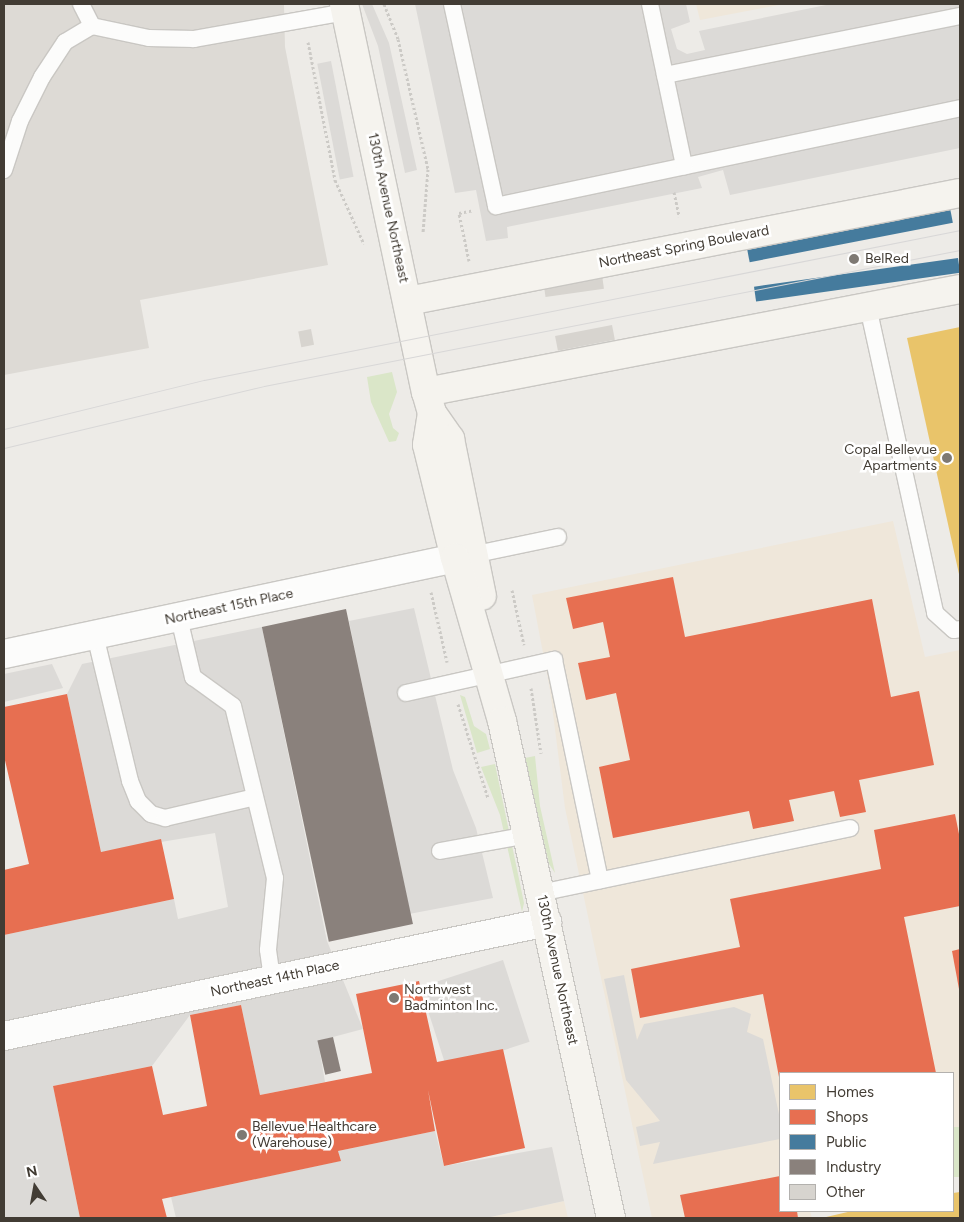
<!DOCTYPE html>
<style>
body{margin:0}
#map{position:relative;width:964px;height:1222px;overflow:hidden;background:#edebe7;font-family:Figtree,sans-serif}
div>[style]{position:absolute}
.commercial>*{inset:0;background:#efe7da}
.industrial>*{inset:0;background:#dddad5}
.green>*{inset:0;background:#dae6c8;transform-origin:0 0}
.parking>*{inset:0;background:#dcdad7;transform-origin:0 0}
.homes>*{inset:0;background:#e9c46a}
.shops>*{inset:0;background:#e76f51}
.public>*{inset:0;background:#457b9d;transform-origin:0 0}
.industry>*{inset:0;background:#8a817c;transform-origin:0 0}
.building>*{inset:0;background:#d7d4cf;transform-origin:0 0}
.path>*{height:3px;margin-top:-1.5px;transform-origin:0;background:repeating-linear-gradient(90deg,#cccac6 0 2.5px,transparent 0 5px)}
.roads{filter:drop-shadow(1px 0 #c9c7c3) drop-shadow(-1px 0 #c9c7c3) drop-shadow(0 1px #c9c7c3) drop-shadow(0 -1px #c9c7c3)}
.lane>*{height:16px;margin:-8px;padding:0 8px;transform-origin:8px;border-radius:8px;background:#fcfcfb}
.street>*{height:28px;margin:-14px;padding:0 14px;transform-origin:14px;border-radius:14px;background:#fcfcfb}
.secondary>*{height:28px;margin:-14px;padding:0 14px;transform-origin:14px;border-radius:14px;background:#f5f3ee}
.tram>*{height:1px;margin:-0.5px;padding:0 0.5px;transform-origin:0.5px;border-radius:0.5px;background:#d8d7d7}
.dots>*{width:14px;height:14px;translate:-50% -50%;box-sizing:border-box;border:2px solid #fff;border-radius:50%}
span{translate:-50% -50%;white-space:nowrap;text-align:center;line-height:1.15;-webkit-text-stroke:5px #fff;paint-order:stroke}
.street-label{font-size:14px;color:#423c34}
.poi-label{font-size:14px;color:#423c34}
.left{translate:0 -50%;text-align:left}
.right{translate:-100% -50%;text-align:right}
.frame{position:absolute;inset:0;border:5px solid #423c34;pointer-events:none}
.legend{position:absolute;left:779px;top:1072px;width:175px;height:140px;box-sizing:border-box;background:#fff;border:1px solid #b3b1ae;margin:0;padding:6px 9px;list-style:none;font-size:15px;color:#423c34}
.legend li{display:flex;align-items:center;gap:10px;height:25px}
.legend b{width:25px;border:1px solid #b3b1ae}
.north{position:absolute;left:10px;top:1162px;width:50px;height:50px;-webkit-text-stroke:4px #fff;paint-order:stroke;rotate:348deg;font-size:14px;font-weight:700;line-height:20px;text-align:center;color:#423c34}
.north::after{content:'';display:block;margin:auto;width:18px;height:22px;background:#423c34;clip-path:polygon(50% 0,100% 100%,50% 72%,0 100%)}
</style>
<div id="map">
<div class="commercial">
<i style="clip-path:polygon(696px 4px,784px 4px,700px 20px)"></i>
<i style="clip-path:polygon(893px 521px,925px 657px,960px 650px,960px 1127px,953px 1129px,953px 1073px,780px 1073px,780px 1211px,810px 1211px,812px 1218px,652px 1218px,565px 808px,550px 690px,532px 595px)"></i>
<i style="clip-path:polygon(564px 1201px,568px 1218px,486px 1218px)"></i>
</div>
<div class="industrial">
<i style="clip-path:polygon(4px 4px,284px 4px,285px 47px,328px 265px,140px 300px,149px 348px,4px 375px)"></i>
</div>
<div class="green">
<i style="clip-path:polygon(392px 372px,397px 392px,389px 414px,393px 428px,399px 433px,396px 441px,389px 442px,371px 402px,367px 377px)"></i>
<i style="clip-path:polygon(460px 695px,465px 697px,474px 726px,486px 734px,490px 749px,477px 753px)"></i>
<i style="clip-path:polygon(535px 756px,540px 806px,555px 873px,549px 864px,525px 758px)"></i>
<i style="clip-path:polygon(495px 764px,524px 903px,522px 912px,500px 815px,481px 767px)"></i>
<i style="left:960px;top:1127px;width:50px;height:7px;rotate:90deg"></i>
</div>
<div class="parking">
<i style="clip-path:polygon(362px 4px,372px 4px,389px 43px,417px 170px,405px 173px,378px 46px)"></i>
<i style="clip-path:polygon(415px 4px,686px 4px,690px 22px,671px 29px,677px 49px,687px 54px,705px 50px,699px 31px,831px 4px,960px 4px,960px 148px,730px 195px,723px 170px,698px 177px,702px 188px,507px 227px,508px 238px,486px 241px,476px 190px,455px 193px)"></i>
<i style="left:331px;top:61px;width:118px;height:14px;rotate:79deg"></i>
<i style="clip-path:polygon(414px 608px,453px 770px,476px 828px,493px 898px,409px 914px,349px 621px)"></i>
<i style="clip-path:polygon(262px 627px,327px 941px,363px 1029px,318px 1041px,325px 1082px,260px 1095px,241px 1005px,190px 1015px,152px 1066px,53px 1086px,80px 1218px,4px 1218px,4px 935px,174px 899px,178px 919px,228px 907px,215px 833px,101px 852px,67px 694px,82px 664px)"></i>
<i style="clip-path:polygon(52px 664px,63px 688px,4px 702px,4px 674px)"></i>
<i style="left:503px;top:960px;width:86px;height:87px;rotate:72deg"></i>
<i style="clip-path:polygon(624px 975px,637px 1040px,644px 1024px,734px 1007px,751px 1014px,747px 1032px,763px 1039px,780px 1119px,780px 1139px,653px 1164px,660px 1142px,640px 1146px,636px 1127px,660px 1121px,626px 1080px,604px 979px)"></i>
<i style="clip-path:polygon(435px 1131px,444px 1166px,552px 1147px,564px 1201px,486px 1218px,176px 1218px,171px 1197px,340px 1161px,338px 1151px)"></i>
</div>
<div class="homes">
<i style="clip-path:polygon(960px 327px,960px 574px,959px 574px,907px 338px)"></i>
<i style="clip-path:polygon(960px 1192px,960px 1218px,822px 1218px,852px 1211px,953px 1211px,953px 1193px)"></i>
</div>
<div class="shops">
<i style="clip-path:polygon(673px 577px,685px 637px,872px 599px,891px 697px,919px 691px,934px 765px,859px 780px,866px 812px,840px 817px,834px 791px,789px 800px,794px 821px,753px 829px,749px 811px,613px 838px,599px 767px,630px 760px,616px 693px,586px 700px,578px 663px,610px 657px,603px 622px,573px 629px,566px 598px)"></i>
<i style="clip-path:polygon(67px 694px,101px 852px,161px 839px,174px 899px,4px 935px,4px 870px,29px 864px,4px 756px,4px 707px)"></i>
<i style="clip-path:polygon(955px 814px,960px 839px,960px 906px,904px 917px,936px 1073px,780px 1073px,779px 1077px,763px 994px,640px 1018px,631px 969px,740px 947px,730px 899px,881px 869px,874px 830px)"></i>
<i style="clip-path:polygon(960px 949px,960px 989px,959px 989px,952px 951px)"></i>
<i style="clip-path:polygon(419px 981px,437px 1062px,503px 1049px,525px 1148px,444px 1166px,428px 1090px,435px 1131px,338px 1151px,341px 1161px,162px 1199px,167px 1218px,80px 1218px,53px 1086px,152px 1066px,163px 1115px,207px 1106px,190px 1015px,241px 1005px,260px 1095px,372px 1073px,356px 994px)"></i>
<i style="clip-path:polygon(780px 1176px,780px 1211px,797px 1211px,798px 1218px,685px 1218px,680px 1195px)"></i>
</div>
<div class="public">
<i style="left:950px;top:208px;width:15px;height:207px;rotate:79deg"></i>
<i style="left:958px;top:258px;width:15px;height:206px;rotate:82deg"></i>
</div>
<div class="industry">
<i style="left:346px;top:609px;width:322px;height:86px;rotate:78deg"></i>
<i style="left:333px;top:1037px;width:35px;height:16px;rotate:77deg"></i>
</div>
<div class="building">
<i style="left:602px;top:275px;width:14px;height:59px;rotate:82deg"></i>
<i style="left:612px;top:325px;width:15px;height:58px;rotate:79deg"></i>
<i style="left:311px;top:329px;width:16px;height:13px;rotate:79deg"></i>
</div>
<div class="path">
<i style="left:384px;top:4px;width:38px;rotate:68deg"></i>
<i style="left:398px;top:39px;width:133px;rotate:77deg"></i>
<i style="left:428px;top:169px;width:63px;rotate:94.5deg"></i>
<i style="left:308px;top:42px;width:141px;rotate:78.9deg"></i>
<i style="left:335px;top:180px;width:70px;rotate:65.6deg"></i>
<i style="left:674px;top:192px;width:25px;rotate:78deg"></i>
<i style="left:469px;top:261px;width:49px;rotate:-101.8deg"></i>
<i style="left:459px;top:213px;width:15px;rotate:-11deg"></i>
<i style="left:512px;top:590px;width:56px;rotate:77.7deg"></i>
<i style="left:431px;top:592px;width:72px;rotate:77.1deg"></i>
<i style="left:531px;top:688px;width:66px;rotate:81.3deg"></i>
<i style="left:458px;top:704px;width:99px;rotate:72.3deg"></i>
</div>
<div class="roads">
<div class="lane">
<i style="left:81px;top:4px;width:25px;rotate:63deg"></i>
<i style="left:452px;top:4px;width:207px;rotate:77.7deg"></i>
<i style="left:496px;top:206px;width:474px;rotate:-11.9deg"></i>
<i style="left:650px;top:4px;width:166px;rotate:78.1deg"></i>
<i style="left:665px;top:75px;width:301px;rotate:-11.3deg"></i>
<i style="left:4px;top:170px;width:52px;rotate:-71.9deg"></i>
<i style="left:20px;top:121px;width:49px;rotate:-63.4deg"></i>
<i style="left:42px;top:77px;width:42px;rotate:-56.7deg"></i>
<i style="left:65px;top:42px;width:31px;rotate:-31deg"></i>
<i style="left:92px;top:26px;width:58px;rotate:11.9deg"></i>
<i style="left:149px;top:38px;width:45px;rotate:1.3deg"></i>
<i style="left:194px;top:39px;width:154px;rotate:-10.1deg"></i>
<i style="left:868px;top:307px;width:313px;rotate:77.6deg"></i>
<i style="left:935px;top:613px;width:25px;rotate:42deg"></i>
<i style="left:954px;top:630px;width:6px;rotate:-9deg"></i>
<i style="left:467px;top:556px;width:93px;rotate:-11.8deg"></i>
<i style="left:179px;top:618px;width:61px;rotate:76.7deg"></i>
<i style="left:193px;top:677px;width:49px;rotate:35.9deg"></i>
<i style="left:233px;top:706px;width:177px;rotate:76.3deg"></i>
<i style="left:275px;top:878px;width:72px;rotate:95.6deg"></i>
<i style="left:268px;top:950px;width:30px;rotate:82deg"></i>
<i style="left:95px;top:635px;width:150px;rotate:76.5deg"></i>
<i style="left:130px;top:781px;width:22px;rotate:68deg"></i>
<i style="left:138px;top:801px;width:18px;rotate:45deg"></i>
<i style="left:151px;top:814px;width:15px;rotate:16deg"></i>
<i style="left:165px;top:818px;width:92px;rotate:-13.1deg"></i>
<i style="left:406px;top:693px;width:152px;rotate:-12.6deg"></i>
<i style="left:554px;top:660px;width:225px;rotate:78.2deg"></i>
<i style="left:440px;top:851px;width:89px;rotate:-10.3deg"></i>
<i style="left:540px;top:893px;width:317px;rotate:-11.8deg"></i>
</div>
<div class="street">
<i style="left:4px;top:654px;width:461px;rotate:-12deg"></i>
<i style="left:4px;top:1036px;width:555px;rotate:-11.86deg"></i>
</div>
<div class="secondary">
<i style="left:344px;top:4px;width:397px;rotate:78.1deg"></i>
<i style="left:426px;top:392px;width:22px;rotate:74deg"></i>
<i style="left:432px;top:413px;width:32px;rotate:55deg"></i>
<i style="left:450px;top:439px;width:160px;rotate:78.5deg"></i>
<i style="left:408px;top:301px;width:562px;rotate:-11.07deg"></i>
<i style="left:426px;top:392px;width:544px;rotate:-10.92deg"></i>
<i style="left:432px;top:413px;width:32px;rotate:99deg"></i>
<i style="left:427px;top:445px;width:116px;rotate:76.1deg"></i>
<i style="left:455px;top:558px;width:170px;rotate:73.9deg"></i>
<i style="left:502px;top:721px;width:509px;rotate:77.63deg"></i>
</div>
</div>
<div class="tram">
<i style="left:4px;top:429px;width:206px;rotate:-13.8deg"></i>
<i style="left:204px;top:380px;width:771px;rotate:-11.22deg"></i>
<i style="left:4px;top:448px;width:267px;rotate:-13.4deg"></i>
<i style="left:264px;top:386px;width:709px;rotate:-11.06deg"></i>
</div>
<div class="dots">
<i style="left:854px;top:259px;background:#7e7973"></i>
<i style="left:947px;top:458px;background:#7e7973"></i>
<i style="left:394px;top:998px;background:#7e7973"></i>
<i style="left:242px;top:1135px;background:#7e7973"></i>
</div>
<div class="street-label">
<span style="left:388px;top:208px;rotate:78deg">130th Avenue Northeast</span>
<span style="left:684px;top:247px;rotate:-11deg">Northeast Spring Boulevard</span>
<span style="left:229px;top:607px;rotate:-12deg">Northeast 15th Place</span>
<span style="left:557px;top:970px;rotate:78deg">130th Avenue Northeast</span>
<span style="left:275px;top:979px;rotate:-12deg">Northeast 14th Place</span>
</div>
<div class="poi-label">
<span class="left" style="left:865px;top:259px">BelRed</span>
<span class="right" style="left:937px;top:458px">Copal Bellevue<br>Apartments</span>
<span class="left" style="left:404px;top:998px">Northwest<br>Badminton Inc.</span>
<span class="left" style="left:252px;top:1135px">Bellevue Healthcare<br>(Warehouse)</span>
</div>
<div class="frame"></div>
<ul class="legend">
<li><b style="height:14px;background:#e9c46a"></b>Homes</li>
<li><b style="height:14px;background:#e76f51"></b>Shops</li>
<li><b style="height:14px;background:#457b9d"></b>Public</li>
<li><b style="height:14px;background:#8a817c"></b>Industry</li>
<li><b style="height:14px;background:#d7d4cf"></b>Other</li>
</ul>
<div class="north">N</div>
</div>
